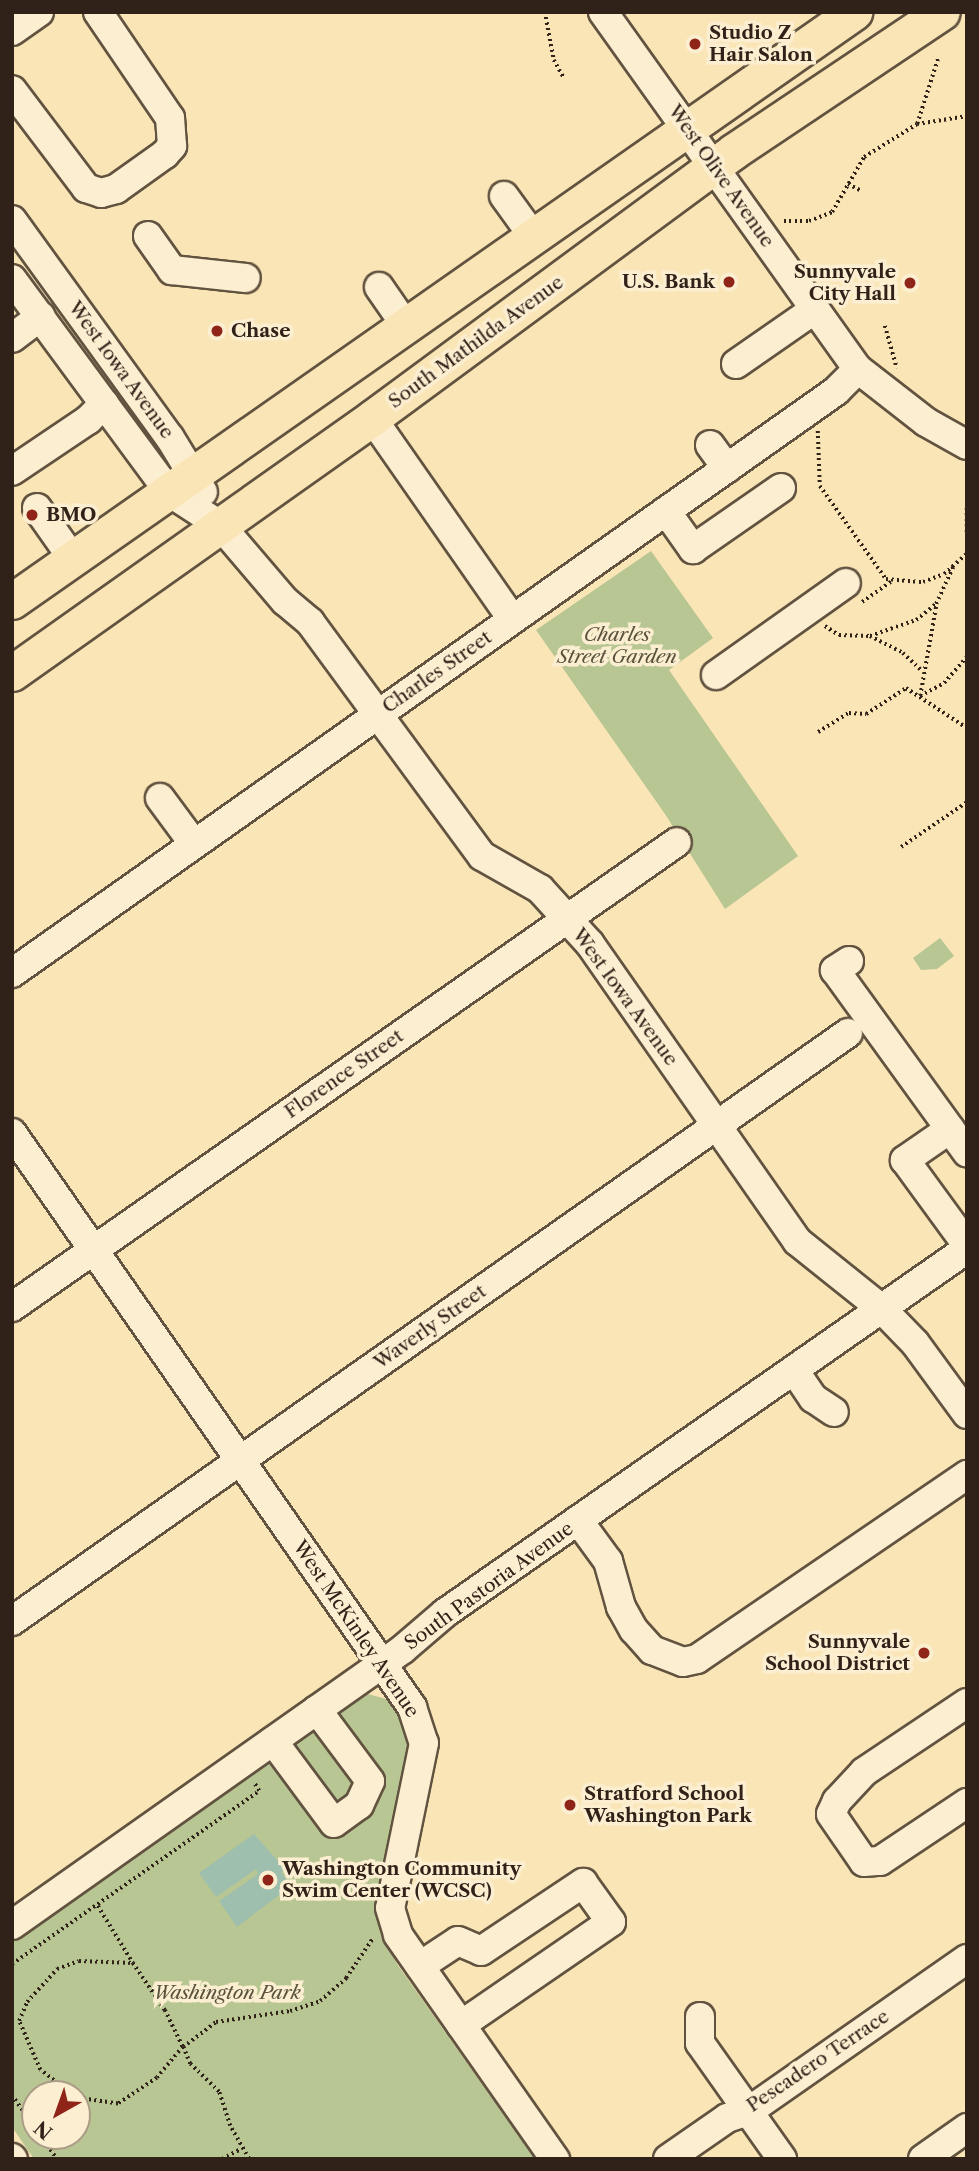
<!DOCTYPE html>
<style>
body{margin:0}
#map{position:relative;width:979px;height:2171px;overflow:hidden;background:#fae5b6;font-family:"Libre Caslon Text",serif}
div>[style]{position:absolute}
.green>*{inset:0;background:#b8c693}
.water>*{inset:0;background:#9ebfae}
.path>*{height:3.5px;margin-top:-1.75px;transform-origin:0;background:repeating-linear-gradient(90deg,#302219 0 2px,transparent 0 5.5px)}
.roads{filter:drop-shadow(2px 0 #625340) drop-shadow(-2px 0 #625340) drop-shadow(0 2px #625340) drop-shadow(0 -2px #625340)}
.minor>*{height:28px;margin:-14px;padding:0 14px;transform-origin:14px;border-radius:14px;background:#fceed0}
.major>*{height:35px;margin:-17.5px;padding:0 17.5px;transform-origin:17.5px;border-radius:17.5px;background:#fae5b6}
.dots>*{width:19px;height:19px;translate:-50% -50%;box-sizing:border-box;border:4px solid #fceed0;border-radius:50%}
span{translate:-50% -50%;white-space:nowrap;text-align:center;line-height:1.15;-webkit-text-stroke:7px #fceed0;paint-order:stroke}
.poi-label{font-size:19px;color:#302219;font-weight:700}
.left{translate:0 -50%;text-align:left}
.right{translate:-100% -50%;text-align:right}
.street-label{font-size:19px;color:#302219}
.park-label{font-size:19px;color:#59533e;font-style:italic}
.frame{position:absolute;inset:0;border:14px solid #302219;pointer-events:none}
.north{position:absolute;left:21px;top:2080px;width:70px;height:70px;box-sizing:border-box;background:#fceed0;border:2px solid #aa9c87;border-radius:50%;rotate:220deg;font-size:19px;font-weight:700;line-height:28px;text-align:center;color:#302219}
.north::after{content:'';display:block;margin:auto;width:24px;height:32px;background:#8f2418;clip-path:polygon(50% 0,100% 100%,50% 72%,0 100%)}
</style>
<div id="map">
<div class="green">
<i style="clip-path:polygon(651px 551px,713px 638px,669px 670px,798px 856px,725px 909px,665px 814px,536px 630px)"></i>
<i style="clip-path:polygon(940px 938px,954px 956px,937px 969px,921px 970px,913px 958px)"></i>
<i style="clip-path:polygon(evenodd,368px 1694px,390px 1700px,410px 1740px,380px 1907px,381px 1930px,397px 1964px,535px 2159px,34px 2159px,12px 2127px,12px 1942px,368px 1694px,35px 2094px,77px 2094px,77px 2136px,35px 2136px,35px 2094px)"></i>
</div>
<div class="water">
<i style="clip-path:polygon(254px 1834px,285px 1869px,281px 1872px,291px 1886px,237px 1927px,219px 1901px,258px 1874px,256px 1869px,216px 1897px,199px 1873px)"></i>
</div>
<div class="path">
<i style="left:545px;top:12px;width:49px;rotate:79.4deg"></i>
<i style="left:554px;top:60px;width:21px;rotate:61deg"></i>
<i style="left:917px;top:124px;width:69px;rotate:-72.3deg"></i>
<i style="left:848px;top:184px;width:16px;rotate:27deg"></i>
<i style="left:784px;top:221px;width:25px"></i>
<i style="left:809px;top:221px;width:25px;rotate:-21deg"></i>
<i style="left:832px;top:212px;width:64px;rotate:-59.8deg"></i>
<i style="left:864px;top:157px;width:62px;rotate:-31.9deg"></i>
<i style="left:917px;top:124px;width:51px;rotate:-9.1deg"></i>
<i style="left:885px;top:326px;width:44px;rotate:74.1deg"></i>
<i style="left:818px;top:431px;width:55px;rotate:87.9deg"></i>
<i style="left:820px;top:486px;width:114px;rotate:54.6deg"></i>
<i style="left:886px;top:579px;width:37px;rotate:5deg"></i>
<i style="left:923px;top:582px;width:22px;rotate:-21deg"></i>
<i style="left:944px;top:574px;width:31px;rotate:-42deg"></i>
<i style="left:967px;top:508px;width:26px;rotate:90deg"></i>
<i style="left:862px;top:602px;width:37px;rotate:-35deg"></i>
<i style="left:825px;top:626px;width:17px;rotate:33deg"></i>
<i style="left:839px;top:635px;width:31px;rotate:2deg"></i>
<i style="left:870px;top:636px;width:49px;rotate:-19.2deg"></i>
<i style="left:916px;top:620px;width:26px;rotate:-39deg"></i>
<i style="left:936px;top:604px;width:41px;rotate:-65.3deg"></i>
<i style="left:870px;top:636px;width:37px;rotate:27deg"></i>
<i style="left:903px;top:653px;width:26px;rotate:43deg"></i>
<i style="left:920px;top:696px;width:91px;rotate:-79.9deg"></i>
<i style="left:920px;top:696px;width:27px;rotate:-28deg"></i>
<i style="left:944px;top:683px;width:35px;rotate:-49deg"></i>
<i style="left:818px;top:732px;width:36px;rotate:-32deg"></i>
<i style="left:849px;top:713px;width:17px;rotate:3deg"></i>
<i style="left:866px;top:714px;width:48px;rotate:-33deg"></i>
<i style="left:906px;top:688px;width:73px;rotate:33.3deg"></i>
<i style="left:901px;top:847px;width:80px;rotate:-34.3deg"></i>
<i style="left:98px;top:1906px;width:67px;rotate:58.4deg"></i>
<i style="left:12px;top:1964px;width:302px;rotate:-35deg"></i>
<i style="left:259px;top:1791px;width:9px;rotate:-122deg"></i>
<i style="left:71px;top:2094px;width:39px;rotate:-142deg"></i>
<i style="left:40px;top:2070px;width:53px;rotate:-113.2deg"></i>
<i style="left:19px;top:2021px;width:21px;rotate:-67deg"></i>
<i style="left:27px;top:2002px;width:45px;rotate:-47.7deg"></i>
<i style="left:57px;top:1969px;width:23px;rotate:-20deg"></i>
<i style="left:79px;top:1961px;width:54px;rotate:2.1deg"></i>
<i style="left:133px;top:1963px;width:57px;rotate:55.8deg"></i>
<i style="left:165px;top:2010px;width:41px;rotate:64.1deg"></i>
<i style="left:183px;top:2047px;width:40px;rotate:130deg"></i>
<i style="left:157px;top:2078px;width:47px;rotate:146.3deg"></i>
<i style="left:118px;top:2104px;width:41px;rotate:-171.7deg"></i>
<i style="left:12px;top:2095px;width:40px;rotate:55.1deg"></i>
<i style="left:41px;top:2136px;width:28px;rotate:55deg"></i>
<i style="left:222px;top:2159px;width:21px;rotate:-28deg"></i>
<i style="left:249px;top:2159px;width:38px;rotate:-120deg"></i>
<i style="left:230px;top:2126px;width:36px;rotate:-108deg"></i>
<i style="left:219px;top:2092px;width:40px;rotate:-136deg"></i>
<i style="left:190px;top:2064px;width:18px;rotate:-112deg"></i>
<i style="left:183px;top:2047px;width:41px;rotate:-37.1deg"></i>
<i style="left:216px;top:2022px;width:75px;rotate:-8.5deg"></i>
<i style="left:290px;top:2011px;width:32px;rotate:-18deg"></i>
<i style="left:320px;top:2001px;width:35px;rotate:-41deg"></i>
<i style="left:346px;top:1978px;width:48px;rotate:-56deg"></i>
</div>
<div class="roads">
<div class="minor">
<i style="left:603px;top:12px;width:439px;rotate:54.5deg"></i>
<i style="left:858px;top:369px;width:86px;rotate:37.9deg"></i>
<i style="left:926px;top:422px;width:47px;rotate:29.3deg"></i>
<i style="left:12px;top:31px;width:33px;rotate:-35deg"></i>
<i style="left:12px;top:90px;width:123px;rotate:52.9deg"></i>
<i style="left:86px;top:188px;width:16px;rotate:18deg"></i>
<i style="left:101px;top:193px;width:16px;rotate:-15deg"></i>
<i style="left:116px;top:189px;width:60px;rotate:-35.5deg"></i>
<i style="left:165px;top:154px;width:11px;rotate:-49deg"></i>
<i style="left:172px;top:146px;width:28px;rotate:-94deg"></i>
<i style="left:170px;top:118px;width:128px;rotate:-124.2deg"></i>
<i style="left:504px;top:196px;width:49px;rotate:54.1deg"></i>
<i style="left:12px;top:220px;width:269px;rotate:54.1deg"></i>
<i style="left:170px;top:438px;width:63px;rotate:58.6deg"></i>
<i style="left:148px;top:236px;width:42px;rotate:54.8deg"></i>
<i style="left:172px;top:270px;width:74px;rotate:6.2deg"></i>
<i style="left:12px;top:279px;width:265px;rotate:53.6deg"></i>
<i style="left:169px;top:492px;width:61px;rotate:32.9deg"></i>
<i style="left:220px;top:525px;width:100px;rotate:49.5deg"></i>
<i style="left:285px;top:601px;width:33px;rotate:40deg"></i>
<i style="left:310px;top:622px;width:290px;rotate:53.7deg"></i>
<i style="left:482px;top:856px;width:67px;rotate:29.6deg"></i>
<i style="left:540px;top:889px;width:74px;rotate:47.7deg"></i>
<i style="left:590px;top:944px;width:362px;rotate:55.1deg"></i>
<i style="left:797px;top:1241px;width:109px;rotate:38.7deg"></i>
<i style="left:882px;top:1309px;width:47px;rotate:45.9deg"></i>
<i style="left:915px;top:1343px;width:88px;rotate:53.8deg"></i>
<i style="left:379px;top:287px;width:47px;rotate:55.3deg"></i>
<i style="left:12px;top:338px;width:36px;rotate:-37deg"></i>
<i style="left:736px;top:364px;width:96px;rotate:-34.8deg"></i>
<i style="left:372px;top:418px;width:245px;rotate:55.1deg"></i>
<i style="left:710px;top:445px;width:29px;rotate:54deg"></i>
<i style="left:12px;top:471px;width:92px;rotate:-33.9deg"></i>
<i style="left:88px;top:420px;width:23px;rotate:-45deg"></i>
<i style="left:37px;top:508px;width:62px;rotate:54.8deg"></i>
<i style="left:666px;top:511px;width:47px;rotate:54.6deg"></i>
<i style="left:693px;top:549px;width:107px;rotate:-34.7deg"></i>
<i style="left:716px;top:675px;width:159px;rotate:-35.3deg"></i>
<i style="left:160px;top:798px;width:57px;rotate:53.5deg"></i>
<i style="left:849px;top:961px;width:17px;rotate:147deg"></i>
<i style="left:835px;top:970px;width:196px;rotate:54.1deg"></i>
<i style="left:950px;top:1129px;width:55px;rotate:145.4deg"></i>
<i style="left:905px;top:1160px;width:105px;rotate:53.9deg"></i>
<i style="left:12px;top:973px;width:1009px;rotate:-35.23deg"></i>
<i style="left:836px;top:391px;width:31px;rotate:-45deg"></i>
<i style="left:950px;top:1129px;width:29px;rotate:54deg"></i>
<i style="left:12px;top:1133px;width:700px;rotate:55.13deg"></i>
<i style="left:412px;top:1707px;width:38px;rotate:72deg"></i>
<i style="left:424px;top:1743px;width:168px;rotate:101.6deg"></i>
<i style="left:390px;top:1908px;width:28px;rotate:73deg"></i>
<i style="left:398px;top:1935px;width:274px;rotate:55deg"></i>
<i style="left:12px;top:1307px;width:811px;rotate:-34.96deg"></i>
<i style="left:794px;top:1370px;width:34px;rotate:56deg"></i>
<i style="left:813px;top:1398px;width:25px;rotate:34deg"></i>
<i style="left:578px;top:1520px;width:51px;rotate:53.8deg"></i>
<i style="left:608px;top:1561px;width:48px;rotate:74.2deg"></i>
<i style="left:621px;top:1607px;width:26px;rotate:61deg"></i>
<i style="left:634px;top:1630px;width:27px;rotate:48deg"></i>
<i style="left:652px;top:1650px;width:33px;rotate:21deg"></i>
<i style="left:683px;top:1662px;width:14px;rotate:-12deg"></i>
<i style="left:697px;top:1659px;width:327px;rotate:-34.3deg"></i>
<i style="left:12px;top:1621px;width:1022px;rotate:-35.12deg"></i>
<i style="left:967px;top:1703px;width:124px;rotate:146.2deg"></i>
<i style="left:864px;top:1772px;width:40px;rotate:133deg"></i>
<i style="left:837px;top:1801px;width:14px;rotate:115deg"></i>
<i style="left:831px;top:1814px;width:58px;rotate:55.5deg"></i>
<i style="left:864px;top:1862px;width:16px;rotate:-4deg"></i>
<i style="left:880px;top:1861px;width:105px;rotate:-33.7deg"></i>
<i style="left:273px;top:1741px;width:102px;rotate:53.4deg"></i>
<i style="left:334px;top:1823px;width:31px;rotate:-36deg"></i>
<i style="left:359px;top:1805px;width:26px;rotate:-65deg"></i>
<i style="left:370px;top:1781px;width:89px;rotate:-126.7deg"></i>
<i style="left:12px;top:1925px;width:479px;rotate:-35.2deg"></i>
<i style="left:403px;top:1649px;width:55px;rotate:-40.6deg"></i>
<i style="left:445px;top:1613px;width:636px;rotate:-34.89deg"></i>
<i style="left:420px;top:1966px;width:45px;rotate:-33.3deg"></i>
<i style="left:458px;top:1941px;width:25px;rotate:23deg"></i>
<i style="left:481px;top:1951px;width:123px;rotate:-33.7deg"></i>
<i style="left:583px;top:1883px;width:48px;rotate:54.3deg"></i>
<i style="left:611px;top:1922px;width:182px;rotate:145.5deg"></i>
<i style="left:700px;top:2017px;width:26px;rotate:90deg"></i>
<i style="left:700px;top:2043px;width:142px;rotate:54.7deg"></i>
<i style="left:12px;top:2158px;width:1px;rotate:45deg"></i>
<i style="left:668px;top:2159px;width:72px;rotate:-34.8deg"></i>
<i style="left:727px;top:2118px;width:23px;rotate:-18deg"></i>
<i style="left:749px;top:2111px;width:266px;rotate:-34.9deg"></i>
<i style="left:923px;top:2159px;width:54px;rotate:-35.2deg"></i>
</div>
<div class="major">
<i style="left:12px;top:601px;width:1028px;rotate:-34.97deg"></i>
<i style="left:12px;top:673px;width:441px;rotate:-35.3deg"></i>
<i style="left:372px;top:418px;width:450px;rotate:-36.4deg"></i>
<i style="left:734px;top:151px;width:250px;rotate:-33.8deg"></i>
</div>
</div>
<div class="dots">
<i style="left:695px;top:44px;background:#8f2418"></i>
<i style="left:729px;top:282px;background:#8f2418"></i>
<i style="left:910px;top:283px;background:#8f2418"></i>
<i style="left:217px;top:331px;background:#8f2418"></i>
<i style="left:32px;top:515px;background:#8f2418"></i>
<i style="left:924px;top:1653px;background:#8f2418"></i>
<i style="left:570px;top:1805px;background:#8f2418"></i>
<i style="left:268px;top:1880px;background:#8f2418"></i>
</div>
<div class="poi-label">
<span class="left" style="left:709px;top:44px">Studio Z<br>Hair Salon</span>
<span class="right" style="left:896px;top:283px">Sunnyvale<br>City Hall</span>
<span class="right" style="left:715px;top:282px">U.S. Bank</span>
<span class="left" style="left:231px;top:331px">Chase</span>
<span class="left" style="left:46px;top:515px">BMO</span>
<span class="right" style="left:910px;top:1653px">Sunnyvale<br>School District</span>
<span class="left" style="left:584px;top:1805px">Stratford School<br>Washington Park</span>
<span class="left" style="left:282px;top:1880px">Washington Community<br>Swim Center (WCSC)</span>
</div>
<div class="street-label">
<span style="left:721px;top:176px;rotate:55deg">West Olive Avenue</span>
<span style="left:476px;top:342px;rotate:-36deg">South Mathilda Avenue</span>
<span style="left:121px;top:370px;rotate:54deg">West Iowa Avenue</span>
<span style="left:437px;top:672px;rotate:-35deg">Charles Street</span>
<span style="left:625px;top:997px;rotate:54deg">West Iowa Avenue</span>
<span style="left:344px;top:1074px;rotate:-35deg">Florence Street</span>
<span style="left:430px;top:1327px;rotate:-35deg">Waverly Street</span>
<span style="left:489px;top:1586px;rotate:-36deg">South Pastoria Avenue</span>
<span style="left:356px;top:1629px;rotate:56deg">West McKinley Avenue</span>
<span style="left:818px;top:2061px;rotate:-34deg">Pescadero Terrace</span>
</div>
<div class="park-label">
<span style="left:617px;top:646px">Charles<br>Street Garden</span>
<span style="left:227px;top:1993px">Washington Park</span>
</div>
<div class="frame"></div>
<div class="north">N</div>
</div>
